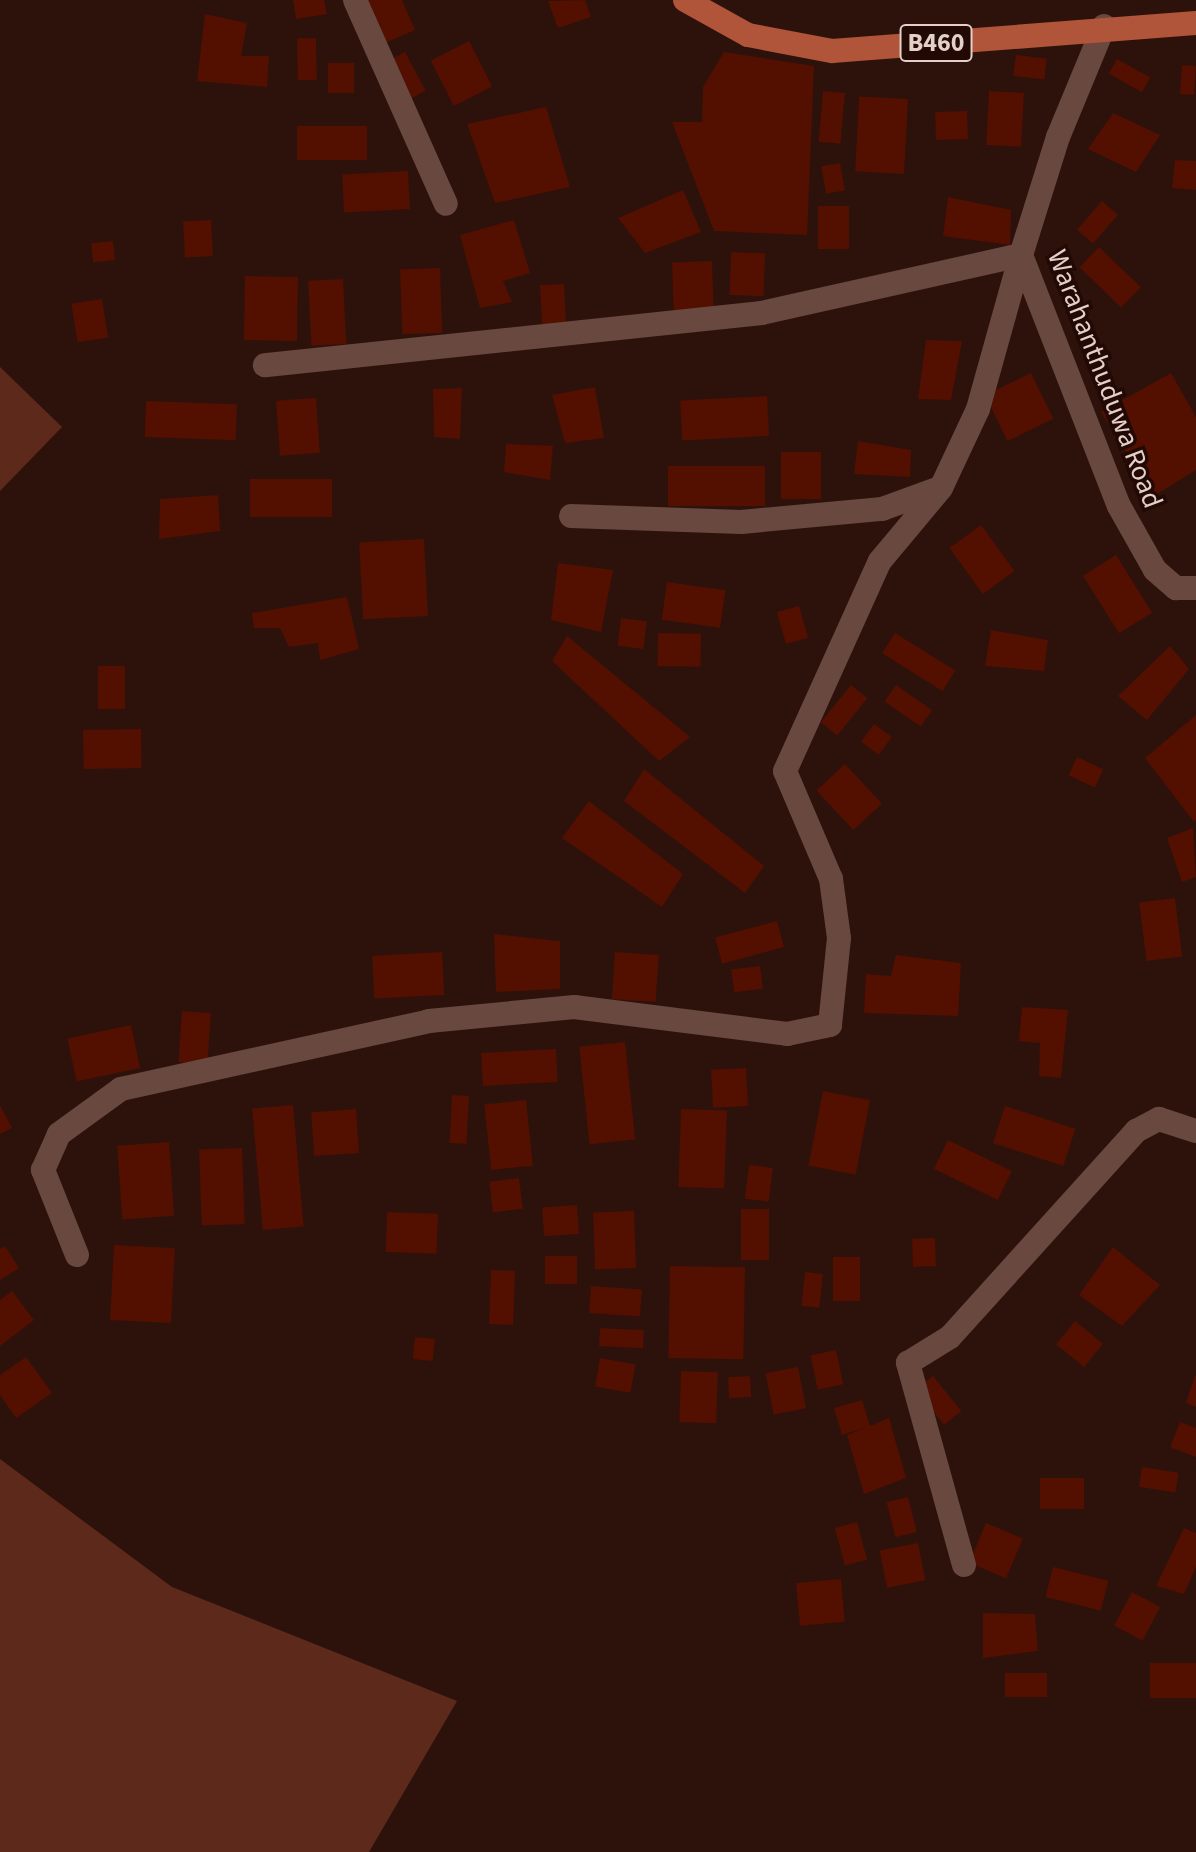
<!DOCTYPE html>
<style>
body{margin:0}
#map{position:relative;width:1196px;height:1852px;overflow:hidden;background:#2d120b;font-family:"Source Sans 3",sans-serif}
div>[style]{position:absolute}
.green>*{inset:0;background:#5d291b}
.building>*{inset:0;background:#530f00;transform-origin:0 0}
.minor>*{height:24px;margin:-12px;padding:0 12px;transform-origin:12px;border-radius:12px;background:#68483f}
.major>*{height:24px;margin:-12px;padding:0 12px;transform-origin:12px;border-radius:12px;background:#b0543a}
span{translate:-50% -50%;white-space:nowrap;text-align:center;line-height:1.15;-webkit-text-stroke:7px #230904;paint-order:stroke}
.shield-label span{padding:2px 6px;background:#230904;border:2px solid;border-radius:6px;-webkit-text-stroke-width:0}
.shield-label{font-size:26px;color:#e4d0ca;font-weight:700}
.street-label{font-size:28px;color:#e4d0ca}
</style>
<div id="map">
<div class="green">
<i style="clip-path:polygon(0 367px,62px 427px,0 491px)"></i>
<i style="clip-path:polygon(0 1459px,172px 1587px,457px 1701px,369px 1852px,0 1852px)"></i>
</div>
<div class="building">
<i style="clip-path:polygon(293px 0,324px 0,327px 14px,296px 19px)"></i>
<i style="clip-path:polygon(363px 0,402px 0,415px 30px,383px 44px)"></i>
<i style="clip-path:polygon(585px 0,591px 17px,558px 28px,548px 1px)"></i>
<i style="clip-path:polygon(205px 14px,247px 23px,241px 56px,269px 56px,267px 87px,197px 81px)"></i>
<i style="left:316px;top:38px;width:42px;height:19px;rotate:89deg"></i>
<i style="left:469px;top:41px;width:51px;height:43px;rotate:63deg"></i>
<i style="left:405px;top:52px;width:44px;height:23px;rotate:62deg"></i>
<i style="clip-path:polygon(724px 52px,814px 66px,807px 235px,714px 231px,672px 122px,702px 122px,703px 87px)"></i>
<i style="left:1016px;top:55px;width:31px;height:21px;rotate:7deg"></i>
<i style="left:1117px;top:59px;width:38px;height:17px;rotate:29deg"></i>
<i style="left:328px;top:63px;width:26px;height:30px"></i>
<i style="left:1182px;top:65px;width:14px;height:29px;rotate:4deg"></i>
<i style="left:823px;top:91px;width:22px;height:51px;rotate:5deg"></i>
<i style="left:989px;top:91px;width:35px;height:54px;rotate:3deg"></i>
<i style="left:908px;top:99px;width:75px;height:49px;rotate:93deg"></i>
<i style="clip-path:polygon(546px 107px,570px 187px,495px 203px,467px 124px)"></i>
<i style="left:967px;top:111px;width:28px;height:32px;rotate:88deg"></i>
<i style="clip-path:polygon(1113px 113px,1160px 135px,1136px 172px,1088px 149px)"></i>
<i style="left:367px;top:126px;width:34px;height:70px;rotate:90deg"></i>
<i style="clip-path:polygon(1175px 160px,1196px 161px,1196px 190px,1172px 188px)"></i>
<i style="left:840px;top:163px;width:28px;height:19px;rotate:80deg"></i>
<i style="left:408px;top:171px;width:38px;height:66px;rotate:87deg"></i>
<i style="clip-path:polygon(683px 190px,701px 232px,645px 253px,618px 218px)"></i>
<i style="clip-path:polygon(948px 197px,1011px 210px,1010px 245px,943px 236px)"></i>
<i style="left:1102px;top:201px;width:21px;height:38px;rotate:41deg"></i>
<i style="left:818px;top:206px;width:31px;height:43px"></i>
<i style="left:211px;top:220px;width:36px;height:28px;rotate:87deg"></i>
<i style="clip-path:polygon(514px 220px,530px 273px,503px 281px,512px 302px,480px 308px,460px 235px)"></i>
<i style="left:113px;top:241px;width:19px;height:22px;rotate:84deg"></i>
<i style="left:1099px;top:247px;width:58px;height:28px;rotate:44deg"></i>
<i style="left:731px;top:252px;width:34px;height:43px;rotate:2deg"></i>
<i style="left:712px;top:261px;width:50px;height:40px;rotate:88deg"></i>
<i style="left:440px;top:268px;width:65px;height:40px;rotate:88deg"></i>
<i style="left:298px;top:277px;width:64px;height:53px;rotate:91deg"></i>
<i style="left:343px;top:279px;width:65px;height:35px;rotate:87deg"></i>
<i style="left:564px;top:284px;width:44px;height:24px;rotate:87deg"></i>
<i style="left:102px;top:299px;width:39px;height:31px;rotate:81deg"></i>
<i style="clip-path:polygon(926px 340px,962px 341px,951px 400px,918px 399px)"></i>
<i style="left:1031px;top:373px;width:51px;height:51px;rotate:64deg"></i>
<i style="clip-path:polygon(1171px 373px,1196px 417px,1196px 470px,1154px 496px,1101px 412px)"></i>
<i style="clip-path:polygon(595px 387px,604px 438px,565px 443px,552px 395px)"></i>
<i style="clip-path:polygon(462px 388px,460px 439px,434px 437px,433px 389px)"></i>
<i style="left:767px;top:396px;width:40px;height:87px;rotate:87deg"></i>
<i style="left:316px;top:398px;width:55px;height:40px;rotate:86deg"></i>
<i style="left:146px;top:401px;width:91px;height:36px;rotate:2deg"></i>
<i style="clip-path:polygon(858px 441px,911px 450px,910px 477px,854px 474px)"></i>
<i style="clip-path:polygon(506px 444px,553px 446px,550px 480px,504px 472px)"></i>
<i style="left:821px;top:452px;width:47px;height:40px;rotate:90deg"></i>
<i style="left:668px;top:466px;width:97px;height:40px"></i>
<i style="left:332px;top:479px;width:38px;height:82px;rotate:90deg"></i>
<i style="clip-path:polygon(218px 495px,220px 531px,159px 539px,160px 499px)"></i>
<i style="left:981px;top:525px;width:57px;height:39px;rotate:54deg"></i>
<i style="left:424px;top:539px;width:77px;height:65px;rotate:87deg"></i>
<i style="left:1116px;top:555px;width:68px;height:39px;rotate:58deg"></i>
<i style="clip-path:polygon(558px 563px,613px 570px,601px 632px,551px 620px)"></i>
<i style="left:667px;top:582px;width:59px;height:38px;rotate:8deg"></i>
<i style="clip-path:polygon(347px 597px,359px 649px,320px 660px,318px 643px,289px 647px,280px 628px,254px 628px,252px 613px)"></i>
<i style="left:799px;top:606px;width:33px;height:23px;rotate:74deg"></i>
<i style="left:621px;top:618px;width:26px;height:28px;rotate:7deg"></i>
<i style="clip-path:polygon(991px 630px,1048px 640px,1044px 671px,985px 666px)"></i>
<i style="left:658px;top:633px;width:43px;height:33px;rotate:1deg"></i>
<i style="left:895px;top:633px;width:71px;height:24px;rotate:32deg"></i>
<i style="clip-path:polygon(567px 636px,690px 737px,659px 761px,552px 661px)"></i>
<i style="clip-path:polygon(1170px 646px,1189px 669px,1147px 720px,1118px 696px)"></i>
<i style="left:98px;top:666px;width:27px;height:43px"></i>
<i style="left:851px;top:685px;width:21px;height:48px;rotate:39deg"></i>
<i style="left:896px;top:685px;width:44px;height:20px;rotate:35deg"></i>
<i style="clip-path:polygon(1196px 715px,1196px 820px,1194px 822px,1145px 758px)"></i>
<i style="left:874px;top:724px;width:22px;height:22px;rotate:36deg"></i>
<i style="left:141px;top:729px;width:39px;height:58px;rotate:89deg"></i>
<i style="left:1077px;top:757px;width:29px;height:20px;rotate:25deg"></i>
<i style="left:845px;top:764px;width:54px;height:39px;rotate:47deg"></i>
<i style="clip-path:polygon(644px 769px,764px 866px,745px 893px,624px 801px)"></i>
<i style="clip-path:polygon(589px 801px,683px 874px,662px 907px,562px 838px)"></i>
<i style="clip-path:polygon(1193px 828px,1196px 877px,1182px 882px,1167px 838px)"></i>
<i style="left:1175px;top:898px;width:59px;height:36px;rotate:83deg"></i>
<i style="left:777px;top:921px;width:27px;height:64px;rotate:75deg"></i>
<i style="clip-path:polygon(494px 934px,560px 941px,560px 989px,496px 992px)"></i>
<i style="left:442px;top:952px;width:43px;height:70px;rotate:87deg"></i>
<i style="left:615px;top:952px;width:44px;height:47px;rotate:4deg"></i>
<i style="clip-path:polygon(896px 955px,961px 963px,958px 1016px,864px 1013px,866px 974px,891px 976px)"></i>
<i style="left:760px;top:966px;width:23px;height:29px;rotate:83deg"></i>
<i style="clip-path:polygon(1022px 1007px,1068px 1010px,1061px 1078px,1039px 1076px,1040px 1043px,1019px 1041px)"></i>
<i style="left:182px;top:1011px;width:29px;height:51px;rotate:4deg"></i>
<i style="left:131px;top:1025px;width:44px;height:65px;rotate:78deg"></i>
<i style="left:625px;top:1042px;width:98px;height:46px;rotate:84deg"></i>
<i style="left:556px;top:1049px;width:33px;height:75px;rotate:87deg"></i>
<i style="left:746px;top:1068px;width:38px;height:35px;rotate:87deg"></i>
<i style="left:823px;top:1091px;width:48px;height:76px;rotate:11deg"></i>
<i style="left:452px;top:1095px;width:17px;height:48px;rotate:3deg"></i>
<i style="left:526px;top:1100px;width:66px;height:42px;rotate:84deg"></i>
<i style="clip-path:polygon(0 1105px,12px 1128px,0 1134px)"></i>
<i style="left:293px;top:1105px;width:122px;height:41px;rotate:85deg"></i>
<i style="left:1005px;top:1106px;width:74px;height:39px;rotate:18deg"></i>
<i style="left:356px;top:1109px;width:44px;height:45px;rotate:86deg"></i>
<i style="left:681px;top:1109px;width:46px;height:78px;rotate:2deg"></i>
<i style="left:948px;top:1140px;width:71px;height:32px;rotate:26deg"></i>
<i style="left:169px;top:1142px;width:74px;height:52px;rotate:86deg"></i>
<i style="left:242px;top:1148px;width:76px;height:43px;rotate:88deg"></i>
<i style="left:749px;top:1165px;width:24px;height:34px;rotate:7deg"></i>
<i style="left:519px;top:1178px;width:31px;height:30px;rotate:83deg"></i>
<i style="left:577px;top:1205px;width:29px;height:35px;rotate:86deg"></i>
<i style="left:741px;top:1209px;width:28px;height:51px"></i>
<i style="left:634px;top:1211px;width:57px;height:41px;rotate:88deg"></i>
<i style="left:387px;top:1212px;width:51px;height:40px;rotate:2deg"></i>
<i style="left:935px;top:1238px;width:28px;height:23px;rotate:88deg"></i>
<i style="left:114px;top:1245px;width:61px;height:75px;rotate:3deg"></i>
<i style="clip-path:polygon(5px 1246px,19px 1268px,0 1280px,0 1249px)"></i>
<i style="clip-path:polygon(1113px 1247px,1160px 1285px,1122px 1326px,1079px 1295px)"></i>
<i style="left:545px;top:1256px;width:32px;height:28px"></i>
<i style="left:833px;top:1257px;width:27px;height:44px"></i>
<i style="left:670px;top:1266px;width:75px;height:92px;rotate:1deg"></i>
<i style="left:491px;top:1270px;width:24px;height:54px;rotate:2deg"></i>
<i style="left:805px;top:1272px;width:18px;height:34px;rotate:6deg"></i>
<i style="left:591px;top:1286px;width:51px;height:27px;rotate:4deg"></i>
<i style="clip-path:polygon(12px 1291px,34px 1320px,0 1346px,0 1300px)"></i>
<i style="left:1075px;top:1321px;width:36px;height:30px;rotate:39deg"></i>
<i style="left:600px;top:1328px;width:44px;height:18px;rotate:3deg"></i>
<i style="left:415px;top:1337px;width:20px;height:22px;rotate:6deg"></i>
<i style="left:836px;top:1350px;width:35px;height:26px;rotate:78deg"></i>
<i style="clip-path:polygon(26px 1357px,52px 1393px,16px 1418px,0 1395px,0 1375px)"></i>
<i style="left:600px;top:1358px;width:36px;height:29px;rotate:10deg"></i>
<i style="left:798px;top:1367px;width:42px;height:33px;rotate:79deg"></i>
<i style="left:681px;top:1371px;width:37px;height:51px;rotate:2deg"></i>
<i style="left:750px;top:1376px;width:21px;height:22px;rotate:87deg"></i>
<i style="left:933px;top:1376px;width:45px;height:22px;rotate:51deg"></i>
<i style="clip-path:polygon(1195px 1376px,1196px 1376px,1196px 1407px,1186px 1403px)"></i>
<i style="clip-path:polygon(862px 1400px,870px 1426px,889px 1418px,906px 1478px,864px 1494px,847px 1435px,864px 1428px,842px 1435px,834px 1408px)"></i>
<i style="clip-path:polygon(1180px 1422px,1196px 1428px,1196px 1457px,1170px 1447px)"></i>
<i style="left:1142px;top:1467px;width:37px;height:20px;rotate:9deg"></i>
<i style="left:1040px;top:1478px;width:44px;height:31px"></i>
<i style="left:908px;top:1497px;width:36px;height:22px;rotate:76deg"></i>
<i style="left:857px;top:1522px;width:39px;height:23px;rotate:75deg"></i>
<i style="left:986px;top:1523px;width:40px;height:43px;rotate:23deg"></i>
<i style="clip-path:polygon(1184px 1528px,1196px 1533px,1196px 1567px,1184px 1594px,1156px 1586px)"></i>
<i style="left:918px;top:1543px;width:38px;height:39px;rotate:79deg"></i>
<i style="left:1053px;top:1567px;width:57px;height:31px;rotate:14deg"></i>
<i style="left:841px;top:1579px;width:43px;height:45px;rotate:85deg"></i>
<i style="left:1132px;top:1592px;width:32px;height:38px;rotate:28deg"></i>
<i style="clip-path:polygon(983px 1613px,1035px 1614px,1038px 1651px,983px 1658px)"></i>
<i style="left:1196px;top:1663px;width:35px;height:46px;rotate:90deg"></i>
<i style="left:1005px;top:1673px;width:42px;height:24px"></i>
</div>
<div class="minor">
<i style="left:355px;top:0;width:223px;rotate:66deg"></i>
<i style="left:1104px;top:26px;width:120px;rotate:112.5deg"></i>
<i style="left:1058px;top:137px;width:124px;rotate:107.4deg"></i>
<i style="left:1021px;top:255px;width:269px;rotate:68.7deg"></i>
<i style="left:1119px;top:506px;width:73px;rotate:60.6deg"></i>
<i style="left:1155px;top:570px;width:28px;rotate:41deg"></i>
<i style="left:1176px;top:588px;width:20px"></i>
<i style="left:571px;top:516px;width:170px;rotate:2deg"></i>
<i style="left:741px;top:522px;width:142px;rotate:-5.3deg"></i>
<i style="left:882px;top:509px;width:62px;rotate:-19.9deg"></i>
<i style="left:77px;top:1255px;width:92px;rotate:-111.8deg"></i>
<i style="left:43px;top:1170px;width:39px;rotate:-66deg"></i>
<i style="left:59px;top:1134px;width:77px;rotate:-36deg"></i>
<i style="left:121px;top:1089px;width:315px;rotate:-12.4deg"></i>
<i style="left:429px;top:1021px;width:146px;rotate:-5.5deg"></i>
<i style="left:574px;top:1007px;width:215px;rotate:7.2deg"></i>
<i style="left:787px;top:1034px;width:44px;rotate:-11.8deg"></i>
<i style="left:830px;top:1025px;width:87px;rotate:-84.1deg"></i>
<i style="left:839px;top:938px;width:60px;rotate:-97.7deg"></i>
<i style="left:831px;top:879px;width:117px;rotate:-113.1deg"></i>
<i style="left:785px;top:771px;width:230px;rotate:-65.7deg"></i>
<i style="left:880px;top:561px;width:95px;rotate:-50.1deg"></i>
<i style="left:941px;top:488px;width:87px;rotate:-64.9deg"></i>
<i style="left:978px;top:409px;width:160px;rotate:-74.4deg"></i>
<i style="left:1021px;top:255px;width:265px;rotate:167.4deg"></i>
<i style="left:762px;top:313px;width:500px;rotate:174deg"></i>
<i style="left:964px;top:1565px;width:210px;rotate:-105.5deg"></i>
<i style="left:908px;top:1363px;width:49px;rotate:-31.8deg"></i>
<i style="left:950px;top:1337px;width:278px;rotate:-47.9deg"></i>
<i style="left:1136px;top:1131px;width:26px;rotate:-28deg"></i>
<i style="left:1159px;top:1119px;width:39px;rotate:18deg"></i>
</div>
<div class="major">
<i style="left:685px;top:0;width:72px;rotate:29.1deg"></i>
<i style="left:748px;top:35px;width:86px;rotate:10.8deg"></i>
<i style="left:832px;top:51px;width:365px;rotate:-4.4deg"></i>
</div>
<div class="shield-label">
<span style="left:936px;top:43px">B460</span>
</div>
<div class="street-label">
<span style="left:1105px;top:379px;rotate:69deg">Warahanthuduwa Road</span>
</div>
</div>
